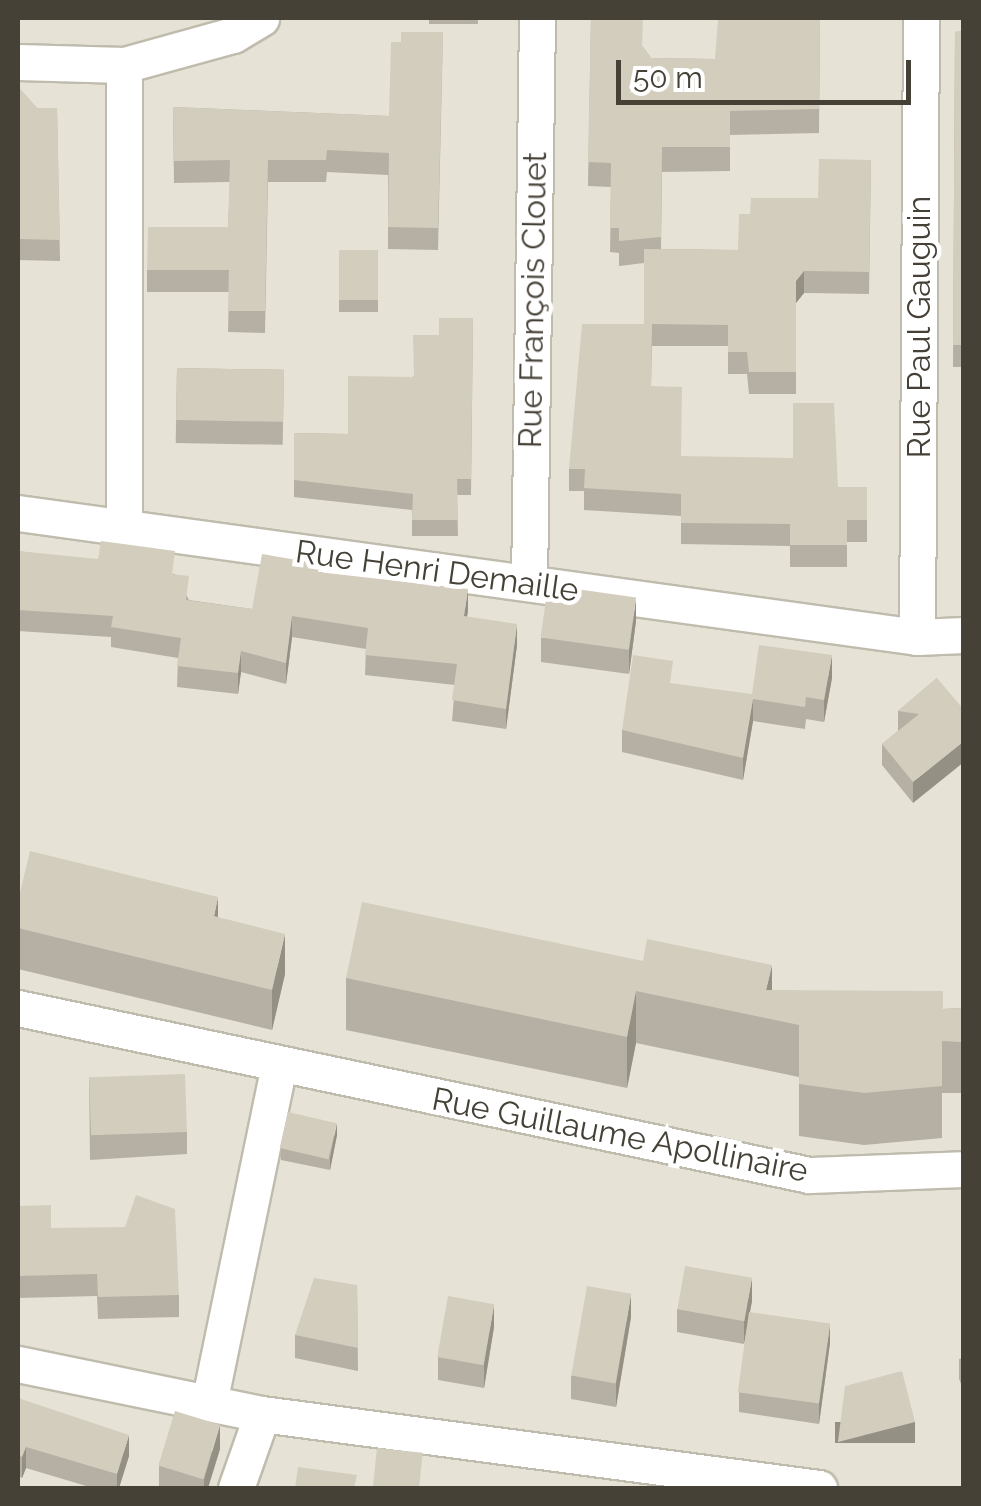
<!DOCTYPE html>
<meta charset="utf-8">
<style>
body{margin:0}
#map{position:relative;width:981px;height:1506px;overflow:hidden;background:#f2f0e7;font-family:Raleway,sans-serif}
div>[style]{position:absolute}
.residential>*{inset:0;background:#e6e3d6;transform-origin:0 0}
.roads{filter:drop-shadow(2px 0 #c0bcad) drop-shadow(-2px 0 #c0bcad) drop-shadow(0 2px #c0bcad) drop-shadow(0 -2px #c0bcad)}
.street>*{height:35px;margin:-17.5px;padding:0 17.5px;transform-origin:17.5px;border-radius:17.5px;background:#fff}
.wall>*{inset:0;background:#b5b0a3;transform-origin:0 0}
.shaded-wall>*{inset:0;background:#949084;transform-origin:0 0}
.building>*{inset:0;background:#d3cdbd;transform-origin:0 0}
span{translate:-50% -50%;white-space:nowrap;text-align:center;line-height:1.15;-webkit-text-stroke:9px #fff;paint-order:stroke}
.street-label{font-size:32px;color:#454137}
.frame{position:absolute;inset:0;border:20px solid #454137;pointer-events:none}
.scale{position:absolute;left:616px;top:60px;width:295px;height:45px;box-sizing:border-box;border:5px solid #454137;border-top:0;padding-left:12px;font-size:30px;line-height:35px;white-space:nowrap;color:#454137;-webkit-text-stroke:8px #fff;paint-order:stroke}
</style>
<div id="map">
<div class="residential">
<i style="left:18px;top:18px;width:945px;height:1470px"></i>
</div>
<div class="roads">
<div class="street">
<i style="left:18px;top:62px;width:106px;rotate:1.6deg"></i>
<i style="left:124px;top:65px;width:113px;rotate:-15.4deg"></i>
<i style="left:233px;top:35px;width:33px;rotate:-31deg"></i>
<i style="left:18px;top:513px;width:908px;rotate:7.85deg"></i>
<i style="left:917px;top:637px;width:47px;rotate:-2.4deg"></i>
<i style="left:124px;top:528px;width:463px;rotate:-90deg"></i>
<i style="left:529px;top:583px;width:565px;rotate:-89.19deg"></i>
<i style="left:917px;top:637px;width:619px;rotate:-89.63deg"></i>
<i style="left:18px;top:1008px;width:808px;rotate:11.92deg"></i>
<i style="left:809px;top:1175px;width:155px;rotate:-2.2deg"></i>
<i style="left:18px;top:1364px;width:249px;rotate:11.6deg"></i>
<i style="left:262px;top:1414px;width:562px;rotate:7.57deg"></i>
<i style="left:209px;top:1403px;width:345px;rotate:-78.3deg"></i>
<i style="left:236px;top:1488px;width:78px;rotate:-70.6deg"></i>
</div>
</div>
<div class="wall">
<i style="left:429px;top:18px;width:49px;height:6px"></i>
<i style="clip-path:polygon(591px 18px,643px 47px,651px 58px,715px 59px,820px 18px,819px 133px,730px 135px,730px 171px,662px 172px,661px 249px,738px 250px,750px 214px,818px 198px,871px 160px,869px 294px,804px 293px,796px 303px,796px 394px,749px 394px,747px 374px,728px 374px,728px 346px,652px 346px,651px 386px,681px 456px,838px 487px,867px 487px,867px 542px,847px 542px,847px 567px,790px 567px,790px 546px,681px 544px,681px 516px,584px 510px,584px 491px,569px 491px,569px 469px,644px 324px,644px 263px,619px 266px,619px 253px,610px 252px,611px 187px,588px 186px)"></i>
<i style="clip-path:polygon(964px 31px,964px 367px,953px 367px,955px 32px)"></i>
<i style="clip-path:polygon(443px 32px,438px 250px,388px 249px,388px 175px,327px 172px,326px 182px,268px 182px,265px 333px,228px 332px,229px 292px,147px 292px,147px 270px,228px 227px,230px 182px,174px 183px,173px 107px,389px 116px,401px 42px)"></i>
<i style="clip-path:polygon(18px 87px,37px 108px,57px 108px,60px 261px,18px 260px)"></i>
<i style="left:339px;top:250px;width:39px;height:62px"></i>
<i style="clip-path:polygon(473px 318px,471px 495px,457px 495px,458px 536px,412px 536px,412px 510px,294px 497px,294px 433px,348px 434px,413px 377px,439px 335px)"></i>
<i style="left:177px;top:368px;width:107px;height:75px;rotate:1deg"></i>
<i style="clip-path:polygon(18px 551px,175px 574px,189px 600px,252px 609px,320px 572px,468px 610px,467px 617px,517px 645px,506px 729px,452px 721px,455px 685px,365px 675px,366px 649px,292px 637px,286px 684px,241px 672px,238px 694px,177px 687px,178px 658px,111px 647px,111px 637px,18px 631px)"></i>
<i style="clip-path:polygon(636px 621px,629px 674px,541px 662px,541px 638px)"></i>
<i style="clip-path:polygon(832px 678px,824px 722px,806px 719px,805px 729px,753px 721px,743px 780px,622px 752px,622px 730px,752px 694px)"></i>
<i style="clip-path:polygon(937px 678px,913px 803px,882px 765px,882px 744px,898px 731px,898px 711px)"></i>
<i style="clip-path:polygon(18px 901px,218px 917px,285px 974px,272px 1030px,18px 969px)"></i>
<i style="clip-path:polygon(643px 961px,772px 990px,943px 1009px,961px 1008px,961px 1093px,942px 1093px,942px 1138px,864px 1145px,799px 1136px,799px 1077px,636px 1043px,627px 1088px,346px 1030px,346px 978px)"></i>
<i style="clip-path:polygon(89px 1077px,187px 1132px,187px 1154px,90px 1160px)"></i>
<i style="clip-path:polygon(337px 1135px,330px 1170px,281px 1160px,281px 1148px)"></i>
<i style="clip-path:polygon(18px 1206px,51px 1228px,179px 1295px,179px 1317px,98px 1319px,97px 1296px,18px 1298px)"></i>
<i style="clip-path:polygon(357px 1285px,358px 1371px,295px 1358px,295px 1335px)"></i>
<i style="clip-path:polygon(752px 1301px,750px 1312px,830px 1343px,819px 1424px,739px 1412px,739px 1392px,748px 1320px,744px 1344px,677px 1332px,677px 1309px)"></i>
<i style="clip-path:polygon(631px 1317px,616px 1407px,571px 1399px,571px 1376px)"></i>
<i style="clip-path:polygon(494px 1327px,484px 1388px,438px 1380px,438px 1357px)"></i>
<i style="clip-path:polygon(964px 1358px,964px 1391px,959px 1379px,959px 1359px)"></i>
<i style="clip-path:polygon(18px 1398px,129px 1456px,119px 1488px,93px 1488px,26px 1468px,22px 1478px,18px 1476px)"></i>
<i style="clip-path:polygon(220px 1449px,208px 1488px,159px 1488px,159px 1466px)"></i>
</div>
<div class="shaded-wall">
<i style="clip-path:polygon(804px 271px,804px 293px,796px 303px,796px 394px,796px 281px)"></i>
<i style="clip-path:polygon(468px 589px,468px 610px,464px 637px,464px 616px)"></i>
<i style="clip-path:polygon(636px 598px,636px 621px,629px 674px,629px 651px)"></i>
<i style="clip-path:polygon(292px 616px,292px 637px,286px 684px,286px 663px)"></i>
<i style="clip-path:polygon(517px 624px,517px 645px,506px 729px,506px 709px)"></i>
<i style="clip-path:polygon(241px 651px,241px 672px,238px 694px,238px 673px)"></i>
<i style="clip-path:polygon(832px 655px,832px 678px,824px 722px,824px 700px)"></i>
<i style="clip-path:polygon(753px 699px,753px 721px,743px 780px,743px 758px)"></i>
<i style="clip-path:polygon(964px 741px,964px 762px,913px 803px,913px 782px)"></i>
<i style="clip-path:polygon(218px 897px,218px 938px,214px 916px)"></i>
<i style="clip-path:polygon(285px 934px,285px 974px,272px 1030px,272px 990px)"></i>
<i style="clip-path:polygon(772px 965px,772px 1016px,766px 990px)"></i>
<i style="clip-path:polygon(636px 991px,636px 1043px,627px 1088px,627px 1037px)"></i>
<i style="clip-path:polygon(337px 1123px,337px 1135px,330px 1170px,330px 1158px)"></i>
<i style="clip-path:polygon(752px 1278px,752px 1301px,744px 1344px,744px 1321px)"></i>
<i style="clip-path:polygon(631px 1294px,631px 1317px,616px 1407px,616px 1384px)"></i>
<i style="clip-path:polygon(494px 1304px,494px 1327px,484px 1388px,484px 1364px)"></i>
<i style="clip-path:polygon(830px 1323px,830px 1343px,819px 1424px,819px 1403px)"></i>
<i style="left:915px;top:1422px;width:21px;height:80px;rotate:90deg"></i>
<i style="clip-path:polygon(220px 1425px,220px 1449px,208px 1488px,204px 1488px,204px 1480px)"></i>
<i style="clip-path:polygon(129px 1435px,129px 1456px,119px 1488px,117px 1488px,117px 1474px)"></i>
<i style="clip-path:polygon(26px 1447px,26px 1468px,22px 1478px,22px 1457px)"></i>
</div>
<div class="building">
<i style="clip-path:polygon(591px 18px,643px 18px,642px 46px,651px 58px,715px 59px,718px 18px,820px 18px,819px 109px,730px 111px,730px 147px,662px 147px,661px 237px,619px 241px,619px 228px,610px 228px,611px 163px,588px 162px)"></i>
<i style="clip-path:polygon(964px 31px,964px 345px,953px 345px,955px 32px)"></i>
<i style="clip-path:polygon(401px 32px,443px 32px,438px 228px,388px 227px,389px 153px,327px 150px,326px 160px,268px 160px,265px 311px,228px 311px,229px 270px,147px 270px,148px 227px,228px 227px,230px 160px,174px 161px,173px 107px,389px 116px,391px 42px,401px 42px)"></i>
<i style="clip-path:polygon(18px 87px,37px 108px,57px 108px,60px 240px,18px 239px)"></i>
<i style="clip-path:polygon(819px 159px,871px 160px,869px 272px,804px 271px,796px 281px,796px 372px,749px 372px,747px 352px,728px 352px,728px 325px,652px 324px,651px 386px,682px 387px,681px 456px,793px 458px,793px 403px,834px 403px,838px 487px,867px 487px,867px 520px,847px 520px,847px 545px,790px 545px,790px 524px,681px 523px,681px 494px,584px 488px,585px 469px,569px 469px,582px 324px,644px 324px,644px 249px,738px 250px,739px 214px,750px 214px,751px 198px,818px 198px)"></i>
<i style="left:339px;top:250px;width:39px;height:50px"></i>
<i style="clip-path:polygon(439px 318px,473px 318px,471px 479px,457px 479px,458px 520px,412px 520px,413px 494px,294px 480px,294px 433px,348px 434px,348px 376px,414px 377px,413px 335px,439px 335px)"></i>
<i style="left:177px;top:368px;width:107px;height:52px;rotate:1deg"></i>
<i style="clip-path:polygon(101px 541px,175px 551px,172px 574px,189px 576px,186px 600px,252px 609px,262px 554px,320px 564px,318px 572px,468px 589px,464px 616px,517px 624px,506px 709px,452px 700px,457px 664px,365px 655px,368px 628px,292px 616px,286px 663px,241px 651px,238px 673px,177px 666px,181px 638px,111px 627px,113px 616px,18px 610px,18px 551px,98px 559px)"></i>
<i style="left:548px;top:585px;width:89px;height:53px;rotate:8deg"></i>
<i style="clip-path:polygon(759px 645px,832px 655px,824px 700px,806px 697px,805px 707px,753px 699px,743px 758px,622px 730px,633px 655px,673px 661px,670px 683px,752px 694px)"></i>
<i style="clip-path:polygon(937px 678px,964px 710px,964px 741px,913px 782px,882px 744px,919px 714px,898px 711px)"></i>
<i style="clip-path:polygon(30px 851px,218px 897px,214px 916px,285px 934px,272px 990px,18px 928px,18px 901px)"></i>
<i style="clip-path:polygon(362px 902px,643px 961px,647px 939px,772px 965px,766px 990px,943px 991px,943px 1009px,961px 1008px,961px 1042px,942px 1041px,942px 1086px,864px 1093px,799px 1084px,799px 1025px,636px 991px,627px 1037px,346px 978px)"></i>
<i style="left:185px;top:1074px;width:58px;height:96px;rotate:88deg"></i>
<i style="left:288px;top:1112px;width:50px;height:37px;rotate:13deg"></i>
<i style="clip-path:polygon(136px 1195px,175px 1209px,179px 1295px,98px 1297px,97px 1274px,18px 1276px,18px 1206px,51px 1205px,51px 1228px,125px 1227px)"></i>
<i style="left:685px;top:1266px;width:68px;height:44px;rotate:10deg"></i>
<i style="clip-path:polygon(314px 1278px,357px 1285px,358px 1348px,295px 1335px)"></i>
<i style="left:587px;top:1286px;width:45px;height:91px;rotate:10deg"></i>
<i style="left:448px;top:1296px;width:47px;height:62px;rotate:10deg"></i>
<i style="left:749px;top:1312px;width:82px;height:81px;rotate:8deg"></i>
<i style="clip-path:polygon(902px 1371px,915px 1422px,838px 1442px,845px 1386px)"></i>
<i style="clip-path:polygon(18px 1398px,129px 1435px,117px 1474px,26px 1447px,22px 1457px,18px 1455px)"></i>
<i style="left:175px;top:1411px;width:47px;height:57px;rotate:17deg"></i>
<i style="left:377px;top:1448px;width:46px;height:40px;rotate:6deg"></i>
<i style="clip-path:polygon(298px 1467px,357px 1475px,354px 1488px,295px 1488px)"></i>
</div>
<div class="street-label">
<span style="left:533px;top:300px;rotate:-89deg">Rue François Clouet</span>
<span style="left:919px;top:327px;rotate:-90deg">Rue Paul Gauguin</span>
<span style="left:437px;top:571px;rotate:8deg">Rue Henri Demaille</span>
<span style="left:620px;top:1135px;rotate:11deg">Rue Guillaume Apollinaire</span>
</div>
<div class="frame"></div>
<div class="scale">50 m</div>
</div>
